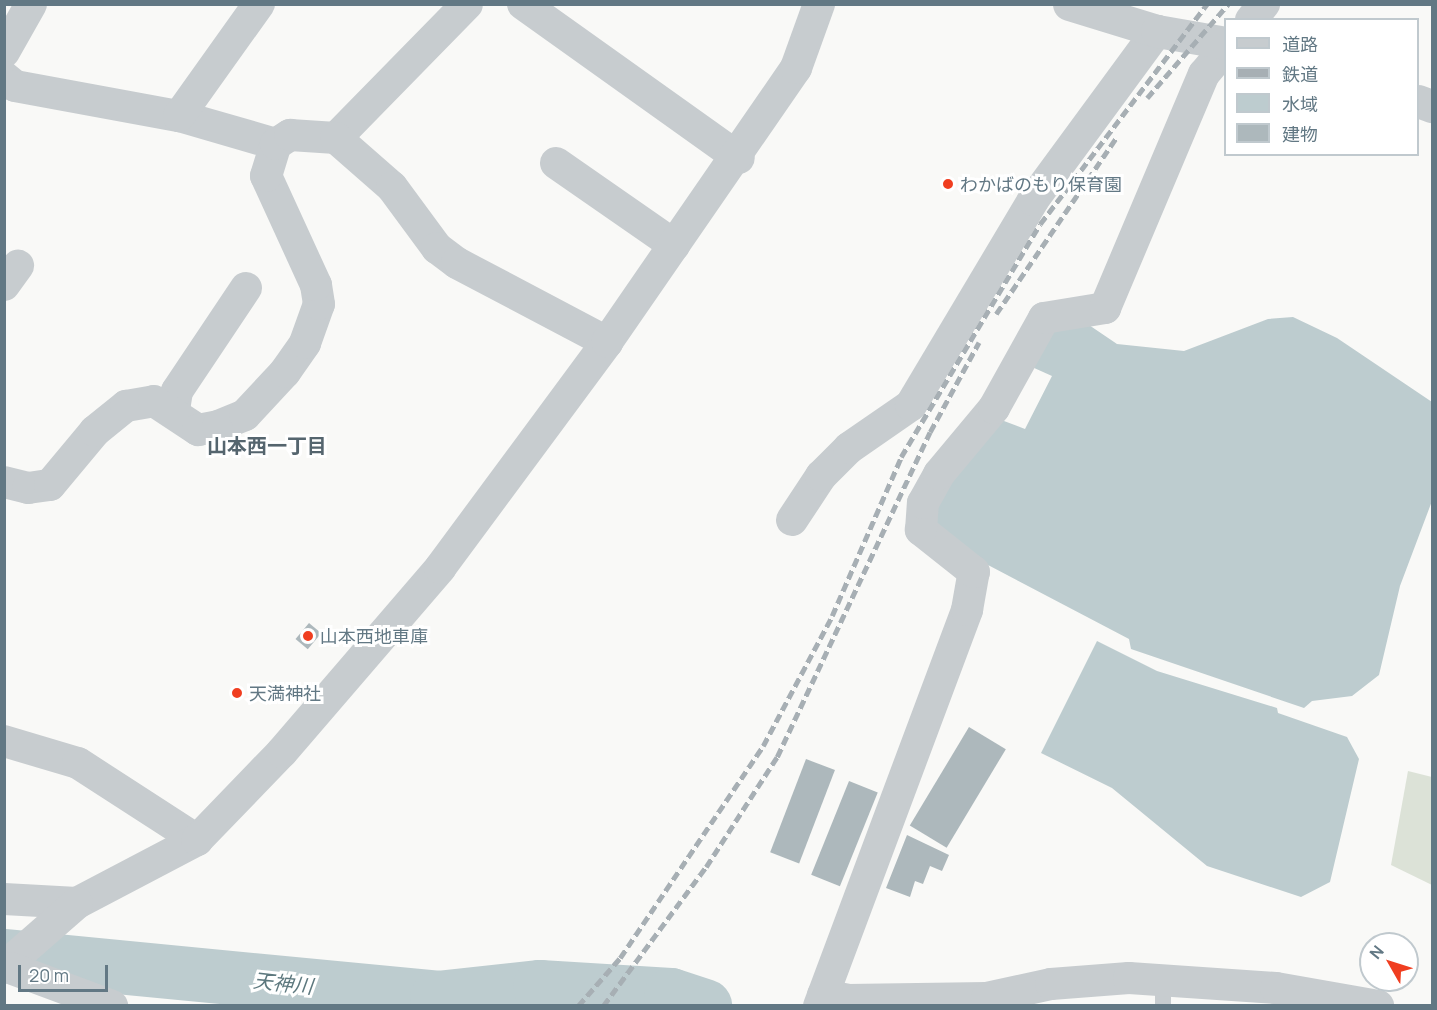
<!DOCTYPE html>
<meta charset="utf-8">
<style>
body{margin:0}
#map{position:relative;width:1437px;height:1010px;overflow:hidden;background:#f9f9f7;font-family:Manrope,"Noto Sans JP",sans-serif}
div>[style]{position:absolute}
.green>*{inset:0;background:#dce2d7}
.water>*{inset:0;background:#bdcccf}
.river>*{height:54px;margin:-27px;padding:0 27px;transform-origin:27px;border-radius:27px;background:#bdcccf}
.building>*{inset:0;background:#adb8bc;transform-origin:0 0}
.service>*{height:16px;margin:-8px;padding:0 8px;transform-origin:8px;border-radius:8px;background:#c7cccf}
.minor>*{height:32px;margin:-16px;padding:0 16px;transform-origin:16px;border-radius:16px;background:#c7cccf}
.tertiary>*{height:33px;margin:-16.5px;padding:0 16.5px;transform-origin:16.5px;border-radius:16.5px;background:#c7cccf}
.rail>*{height:4.5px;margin-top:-2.25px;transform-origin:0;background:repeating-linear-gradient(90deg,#a7afb4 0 9px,transparent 0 13.5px)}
.dots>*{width:16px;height:16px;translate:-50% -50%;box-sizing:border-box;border:3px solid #fff;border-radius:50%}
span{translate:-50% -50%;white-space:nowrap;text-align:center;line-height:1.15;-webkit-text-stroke:6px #fff;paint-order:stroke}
.poi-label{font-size:18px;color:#627884}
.left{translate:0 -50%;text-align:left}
.neighbourhood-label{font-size:20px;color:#55656e;font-weight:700}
.water-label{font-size:20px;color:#5d787e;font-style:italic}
.frame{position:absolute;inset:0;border:6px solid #627884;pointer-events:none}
.legend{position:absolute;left:1224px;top:18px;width:195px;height:138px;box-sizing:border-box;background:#fff;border:2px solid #c0c9ce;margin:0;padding:8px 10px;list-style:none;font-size:18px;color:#627884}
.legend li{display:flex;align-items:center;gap:12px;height:30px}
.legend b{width:30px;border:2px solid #c0c9ce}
.north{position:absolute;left:1359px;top:932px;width:60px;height:60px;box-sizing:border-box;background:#fff;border:2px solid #c0c9ce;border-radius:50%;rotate:309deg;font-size:16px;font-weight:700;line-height:24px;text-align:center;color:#627884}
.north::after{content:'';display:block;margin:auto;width:21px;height:27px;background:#f03e20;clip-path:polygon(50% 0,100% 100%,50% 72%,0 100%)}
.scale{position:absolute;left:18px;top:965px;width:90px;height:27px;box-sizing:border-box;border:3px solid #627884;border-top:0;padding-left:8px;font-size:18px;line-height:21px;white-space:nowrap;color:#627884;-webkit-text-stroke:4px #fff;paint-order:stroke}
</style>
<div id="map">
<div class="green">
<i style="clip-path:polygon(1408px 771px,1432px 777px,1432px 885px,1391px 865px)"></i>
</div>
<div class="water">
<i style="clip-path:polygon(1293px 317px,1337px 338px,1432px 402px,1432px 501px,1400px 586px,1379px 675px,1352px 696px,1312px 701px,1304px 708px,1131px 649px,1129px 639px,950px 545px,927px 511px,996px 418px,1025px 429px,1052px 376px,1023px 363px,1043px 332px,1086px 323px,1117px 344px,1184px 351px,1268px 319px)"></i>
<i style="clip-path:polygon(1097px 641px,1157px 671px,1277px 708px,1278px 713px,1347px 737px,1359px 759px,1330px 882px,1301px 897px,1207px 866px,1112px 788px,1041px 753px)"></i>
</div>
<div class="river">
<i style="left:4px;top:956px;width:435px;rotate:5.5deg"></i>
<i style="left:437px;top:998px;width:104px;rotate:-6.1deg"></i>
<i style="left:540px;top:987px;width:131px;rotate:3.5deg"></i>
<i style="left:671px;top:995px;width:36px;rotate:18deg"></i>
</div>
<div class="building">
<i style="left:309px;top:623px;width:16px;height:21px;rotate:40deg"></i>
<i style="left:969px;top:727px;width:43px;height:115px;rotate:31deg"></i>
<i style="left:806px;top:759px;width:31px;height:100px;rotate:21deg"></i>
<i style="left:849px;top:781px;width:31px;height:101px;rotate:22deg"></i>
<i style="clip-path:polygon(907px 835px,949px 855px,942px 871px,930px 866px,923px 884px,915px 881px,910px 897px,886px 888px)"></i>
</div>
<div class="service">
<i style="left:1163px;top:1006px;width:24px;rotate:-90deg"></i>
</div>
<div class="minor">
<i style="left:523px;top:4px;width:265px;rotate:35.5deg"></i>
<i style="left:1251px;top:20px;width:21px;rotate:-51deg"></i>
<i style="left:4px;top:52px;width:55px;rotate:-60.6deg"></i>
<i style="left:4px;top:77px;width:14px;rotate:39deg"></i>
<i style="left:15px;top:86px;width:167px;rotate:10.4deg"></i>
<i style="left:179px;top:116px;width:101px;rotate:16.1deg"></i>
<i style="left:179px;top:116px;width:138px;rotate:-54.5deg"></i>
<i style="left:336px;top:138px;width:187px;rotate:-45.6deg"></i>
<i style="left:556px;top:163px;width:144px;rotate:34.8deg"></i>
<i style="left:4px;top:285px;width:24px;rotate:-54deg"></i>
<i style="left:174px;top:410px;width:19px;rotate:-81deg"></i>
<i style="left:177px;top:391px;width:124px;rotate:-56.2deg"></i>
<i style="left:4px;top:482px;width:25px;rotate:14deg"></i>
<i style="left:28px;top:488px;width:22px;rotate:-8deg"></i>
<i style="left:50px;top:485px;width:70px;rotate:-50.2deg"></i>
<i style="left:95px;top:431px;width:40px;rotate:-39deg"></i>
<i style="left:126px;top:406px;width:28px;rotate:-10deg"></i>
<i style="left:154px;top:401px;width:53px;rotate:33.4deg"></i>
<i style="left:198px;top:430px;width:20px;rotate:-11deg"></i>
<i style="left:218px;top:426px;width:29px;rotate:-22deg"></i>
<i style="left:245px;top:415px;width:59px;rotate:-47.1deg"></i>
<i style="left:285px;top:372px;width:35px;rotate:-55deg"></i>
<i style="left:305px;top:343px;width:41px;rotate:-70.3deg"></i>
<i style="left:319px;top:304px;width:19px;rotate:-99deg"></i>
<i style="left:316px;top:285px;width:120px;rotate:-114.6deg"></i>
<i style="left:266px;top:176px;width:34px;rotate:-73deg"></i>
<i style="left:276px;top:144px;width:17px;rotate:-33deg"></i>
<i style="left:290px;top:135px;width:46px;rotate:3.7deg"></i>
<i style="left:336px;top:138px;width:74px;rotate:41.2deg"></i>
<i style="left:392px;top:187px;width:76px;rotate:53.6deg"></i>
<i style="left:437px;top:248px;width:25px;rotate:37deg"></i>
<i style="left:457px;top:263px;width:170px;rotate:27.8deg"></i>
<i style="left:792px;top:520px;width:53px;rotate:-56.6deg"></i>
<i style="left:821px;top:476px;width:40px;rotate:-45deg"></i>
<i style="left:849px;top:448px;width:75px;rotate:-34.7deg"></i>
<i style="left:911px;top:405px;width:239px;rotate:-59.2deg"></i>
<i style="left:1033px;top:200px;width:210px;rotate:-53.7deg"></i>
<i style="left:4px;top:741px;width:77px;rotate:16.6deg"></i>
<i style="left:78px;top:763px;width:142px;rotate:32.9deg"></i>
<i style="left:4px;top:899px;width:73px;rotate:3.1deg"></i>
<i style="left:77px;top:903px;width:136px;rotate:-27.7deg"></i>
<i style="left:197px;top:840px;width:122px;rotate:-46deg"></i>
<i style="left:282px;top:752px;width:243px;rotate:-49.3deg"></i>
<i style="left:440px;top:568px;width:281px;rotate:-53.5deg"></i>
<i style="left:607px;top:342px;width:333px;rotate:-55.4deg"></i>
<i style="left:796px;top:68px;width:68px;rotate:-70.2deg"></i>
<i style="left:4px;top:967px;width:97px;rotate:-41.2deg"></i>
<i style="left:10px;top:968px;width:109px;rotate:20.4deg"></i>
<i style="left:823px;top:995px;width:25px;rotate:11deg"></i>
<i style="left:848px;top:1000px;width:139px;rotate:-0.8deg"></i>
<i style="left:987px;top:998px;width:66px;rotate:-12.3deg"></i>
<i style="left:1051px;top:984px;width:78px;rotate:-4.4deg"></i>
<i style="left:1129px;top:978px;width:147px;rotate:3.9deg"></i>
<i style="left:1276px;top:988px;width:104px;rotate:10deg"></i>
<i style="left:819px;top:1006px;width:423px;rotate:-69.5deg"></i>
<i style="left:967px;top:610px;width:39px;rotate:-80deg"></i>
<i style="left:974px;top:572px;width:68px;rotate:-141.6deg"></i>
<i style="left:921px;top:530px;width:27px;rotate:-86deg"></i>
<i style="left:923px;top:503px;width:33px;rotate:-61deg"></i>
<i style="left:939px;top:474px;width:86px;rotate:-50.2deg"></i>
<i style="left:994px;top:408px;width:103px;rotate:-60.9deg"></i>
<i style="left:1044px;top:318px;width:62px;rotate:-9.3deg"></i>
<i style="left:1105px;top:308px;width:254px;rotate:-67.1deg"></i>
<i style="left:1204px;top:74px;width:34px;rotate:-50deg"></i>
</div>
<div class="tertiary">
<i style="left:1069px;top:4px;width:92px;rotate:17.1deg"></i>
<i style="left:1157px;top:31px;width:70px;rotate:9.9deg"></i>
<i style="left:1418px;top:101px;width:15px;rotate:20deg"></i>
</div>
<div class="rail">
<i style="left:1147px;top:98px;width:124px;rotate:-49.2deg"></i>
<i style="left:996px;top:314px;width:213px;rotate:-55.7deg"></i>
<i style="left:578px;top:1006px;width:64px;rotate:-48.8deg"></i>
<i style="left:620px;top:958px;width:256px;rotate:-56deg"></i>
<i style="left:763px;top:746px;width:147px;rotate:-62deg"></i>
<i style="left:832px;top:616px;width:173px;rotate:-66.5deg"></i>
<i style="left:901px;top:457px;width:271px;rotate:-59.2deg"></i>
<i style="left:1040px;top:224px;width:276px;rotate:-52.8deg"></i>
<i style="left:603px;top:1006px;width:173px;rotate:-53.5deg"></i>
<i style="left:706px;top:867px;width:131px;rotate:-57.2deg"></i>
<i style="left:777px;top:757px;width:359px;rotate:-64.8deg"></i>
<i style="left:930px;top:432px;width:102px;rotate:-61.4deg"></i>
</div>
<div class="dots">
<i style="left:948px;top:184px;background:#f03e20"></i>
<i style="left:308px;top:636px;background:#f03e20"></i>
<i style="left:237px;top:693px;background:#f03e20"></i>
</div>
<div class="poi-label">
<span class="left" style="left:960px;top:184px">わかばのもり保育園</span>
<span class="left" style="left:320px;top:636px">山本西地車庫</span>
<span class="left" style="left:249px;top:693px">天満神社</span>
</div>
<div class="neighbourhood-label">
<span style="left:267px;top:445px">山本西一丁目</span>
</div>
<div class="water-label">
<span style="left:283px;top:983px;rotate:6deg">天神川</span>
</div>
<div class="frame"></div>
<ul class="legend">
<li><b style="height:8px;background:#c7cccf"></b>道路</li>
<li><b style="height:8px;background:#a7afb4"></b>鉄道</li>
<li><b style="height:16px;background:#bdcccf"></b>水域</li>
<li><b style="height:16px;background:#adb8bc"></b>建物</li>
</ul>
<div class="north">N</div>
<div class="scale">20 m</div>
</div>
